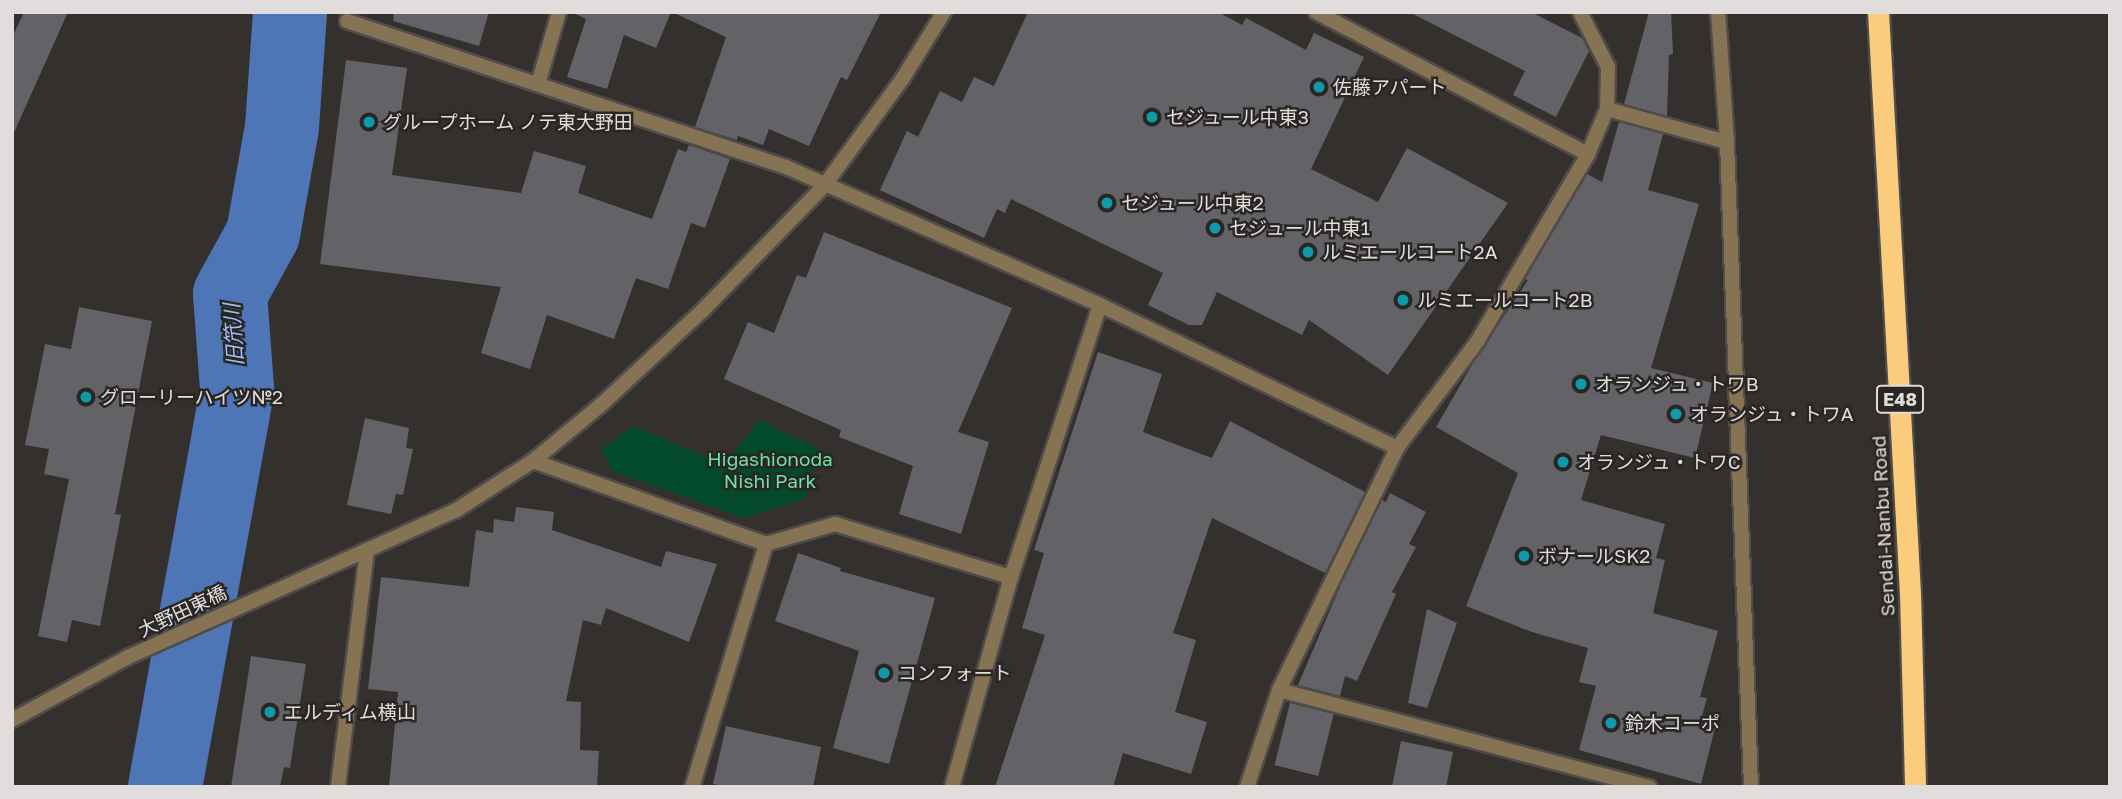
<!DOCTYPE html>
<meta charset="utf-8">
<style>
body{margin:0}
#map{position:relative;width:2122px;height:799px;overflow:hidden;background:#34302d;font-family:"Golos Text","Noto Sans JP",sans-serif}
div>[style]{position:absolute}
.green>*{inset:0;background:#03492b}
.river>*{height:74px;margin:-37px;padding:0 37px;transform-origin:37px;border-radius:37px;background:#4e76b7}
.building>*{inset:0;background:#636267;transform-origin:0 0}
.roads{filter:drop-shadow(2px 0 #504c49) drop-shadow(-2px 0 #504c49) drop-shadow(0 2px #504c49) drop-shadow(0 -2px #504c49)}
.minor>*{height:14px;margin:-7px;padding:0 7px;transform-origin:7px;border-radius:7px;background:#857354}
.tertiary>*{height:14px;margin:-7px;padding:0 7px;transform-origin:7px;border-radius:7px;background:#857354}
.motorway>*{height:21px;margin:-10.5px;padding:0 10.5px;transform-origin:10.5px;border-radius:10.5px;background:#fbcc7c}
.dots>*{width:19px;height:19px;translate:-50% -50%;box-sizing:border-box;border:4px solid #2a2624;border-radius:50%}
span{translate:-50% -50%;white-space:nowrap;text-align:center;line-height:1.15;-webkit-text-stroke:5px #2a2624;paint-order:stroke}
.shield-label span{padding:2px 5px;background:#2a2624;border:2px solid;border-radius:5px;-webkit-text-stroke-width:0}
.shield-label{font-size:18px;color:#e0dddc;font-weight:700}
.poi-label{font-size:19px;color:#e0dddc}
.left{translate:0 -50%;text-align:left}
.park-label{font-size:19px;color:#6be3a3}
.street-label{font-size:19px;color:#e0dddc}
.water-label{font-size:21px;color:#a0c1f7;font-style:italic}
.frame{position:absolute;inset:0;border:14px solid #e0dddc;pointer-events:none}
</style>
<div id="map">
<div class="green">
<i style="clip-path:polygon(759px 420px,819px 449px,805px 499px,743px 518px,612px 471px,602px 449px,633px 426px,725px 465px)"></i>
</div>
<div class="river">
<i style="left:165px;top:787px;width:404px;rotate:-79.7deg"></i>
<i style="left:237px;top:389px;width:95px;rotate:-94.2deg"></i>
<i style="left:230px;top:294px;width:68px;rotate:-61.2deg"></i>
<i style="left:263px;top:234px;width:109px;rotate:-79.9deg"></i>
<i style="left:282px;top:127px;width:115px;rotate:-86deg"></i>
</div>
<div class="building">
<i style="clip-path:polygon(24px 12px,68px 12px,12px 137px,12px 38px)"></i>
<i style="clip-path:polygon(394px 12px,489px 12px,479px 46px,393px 21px)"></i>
<i style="clip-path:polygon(571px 12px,671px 12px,656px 48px,624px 35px,607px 89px,567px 77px,586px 19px)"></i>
<i style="clip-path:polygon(672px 12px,881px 12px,847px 80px,841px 77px,809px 146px,769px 129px,763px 145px,738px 136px,737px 140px,695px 127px,726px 37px)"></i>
<i style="clip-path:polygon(1028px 12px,1218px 12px,1242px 25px,1246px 18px,1306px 50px,1314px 33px,1364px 57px,1311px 169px,1378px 202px,1407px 148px,1508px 203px,1388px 375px,1309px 320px,1302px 335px,1217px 292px,1202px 325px,1189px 325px,1148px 305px,1163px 273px,1011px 199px,1005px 213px,997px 209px,984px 238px,880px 190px,907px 131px,918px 137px,940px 91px,962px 102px,974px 77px,994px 86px)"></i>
<i style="clip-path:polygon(1409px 12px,1531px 12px,1582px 38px,1589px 51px,1556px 117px,1513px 95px,1525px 71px)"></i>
<i style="clip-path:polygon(1649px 12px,1671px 12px,1673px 54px,1669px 55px,1667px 116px,1624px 104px)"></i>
<i style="clip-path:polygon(346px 60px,407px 68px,392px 175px,521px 193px,534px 151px,586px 166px,578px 193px,652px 219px,678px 149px,686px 152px,689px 145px,730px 159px,705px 228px,691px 223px,668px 289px,636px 278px,614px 339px,547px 315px,530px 369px,481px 353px,501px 287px,320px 264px)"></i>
<i style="clip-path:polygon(1619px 122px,1663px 134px,1648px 190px,1699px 204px,1651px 368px,1713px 383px,1695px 458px,1601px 435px,1581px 500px,1665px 524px,1656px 558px,1665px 560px,1653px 613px,1718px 631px,1700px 697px,1707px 698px,1702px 716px,1717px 720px,1701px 784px,1579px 750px,1596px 686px,1579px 682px,1588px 648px,1532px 632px,1466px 606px,1518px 473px,1436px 427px,1473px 363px,1528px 280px,1525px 279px,1587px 174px,1602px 182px)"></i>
<i style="clip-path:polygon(824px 232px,1012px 308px,958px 432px,989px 442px,961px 534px,899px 514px,913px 466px,839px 437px,841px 430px,724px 379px,748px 322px,774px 333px,797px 275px,806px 278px)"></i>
<i style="clip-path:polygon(79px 307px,152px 321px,115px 514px,121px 515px,100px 626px,72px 620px,67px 642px,38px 636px,69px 479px,44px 474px,49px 449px,25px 445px,45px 344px,71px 349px)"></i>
<i style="clip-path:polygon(1098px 352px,1162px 374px,1143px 432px,1212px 458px,1230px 421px,1365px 492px,1325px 573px,1212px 518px,1173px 633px,1196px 640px,1175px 712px,1207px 722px,1191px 774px,1123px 753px,1113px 787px,995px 787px,1045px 635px,1022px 628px,1044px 553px,1034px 550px)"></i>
<i style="clip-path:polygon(365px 418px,409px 428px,406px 448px,413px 449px,403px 495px,396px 494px,391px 514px,347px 505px)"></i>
<i style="clip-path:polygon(1390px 493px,1426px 512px,1409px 544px,1416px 547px,1392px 592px,1396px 594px,1357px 681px,1345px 676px,1340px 696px,1298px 685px,1342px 582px,1382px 500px,1386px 502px)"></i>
<i style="clip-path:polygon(516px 507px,554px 512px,552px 530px,661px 567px,666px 551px,717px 564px,689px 642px,606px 608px,601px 625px,583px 620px,566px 701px,581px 702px,580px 750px,599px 751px,597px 787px,389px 787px,398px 692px,368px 689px,381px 577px,469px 587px,476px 530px,493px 533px,494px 519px,514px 522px)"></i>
<i style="clip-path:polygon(798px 553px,841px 568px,840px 571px,935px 598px,889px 764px,833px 748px,859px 651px,775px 621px)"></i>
<i style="clip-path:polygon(1427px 609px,1457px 623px,1427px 708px,1408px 703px)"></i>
<i style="clip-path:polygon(251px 656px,306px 664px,290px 768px,284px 767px,280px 787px,231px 787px)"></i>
<i style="left:1290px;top:703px;width:45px;height:64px;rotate:14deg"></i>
<i style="clip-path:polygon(726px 726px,821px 747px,813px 787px,730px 787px,713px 784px)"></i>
<i style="clip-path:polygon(1401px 741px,1453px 752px,1446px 787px,1392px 787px)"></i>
</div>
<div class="roads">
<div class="minor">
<i style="left:1316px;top:12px;width:307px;rotate:27.6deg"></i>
<i style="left:347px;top:21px;width:463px;rotate:18.4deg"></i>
<i style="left:786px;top:167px;width:343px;rotate:23.7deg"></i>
<i style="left:1100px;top:305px;width:286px;rotate:108.1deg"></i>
<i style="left:1011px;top:577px;width:218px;rotate:105.7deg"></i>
<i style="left:538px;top:84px;width:75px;rotate:-73.7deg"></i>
<i style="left:1607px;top:109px;width:124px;rotate:15.4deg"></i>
<i style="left:1100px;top:305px;width:330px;rotate:25.7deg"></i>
<i style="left:533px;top:461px;width:247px;rotate:19.6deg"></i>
<i style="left:766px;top:544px;width:254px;rotate:106.9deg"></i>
<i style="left:766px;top:544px;width:72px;rotate:-16.2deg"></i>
<i style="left:835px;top:524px;width:184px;rotate:16.8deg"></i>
<i style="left:1279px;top:690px;width:383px;rotate:14.7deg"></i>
<i style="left:338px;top:787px;width:238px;rotate:-83deg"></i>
<i style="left:1247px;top:787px;width:102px;rotate:-71.7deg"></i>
<i style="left:1279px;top:690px;width:269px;rotate:-64deg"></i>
<i style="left:1397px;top:448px;width:133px;rotate:-53deg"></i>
<i style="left:1477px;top:342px;width:218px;rotate:-59.4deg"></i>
<i style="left:1588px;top:154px;width:49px;rotate:-67.1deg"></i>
<i style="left:1607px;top:109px;width:42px;rotate:-88.6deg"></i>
<i style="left:1608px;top:67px;width:62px;rotate:-117deg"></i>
</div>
<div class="tertiary">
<i style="left:1718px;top:12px;width:130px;rotate:86deg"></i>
<i style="left:1727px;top:142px;width:645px;rotate:87.87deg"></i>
<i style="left:12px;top:720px;width:132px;rotate:-28.5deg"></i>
<i style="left:128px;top:657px;width:358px;rotate:-24.1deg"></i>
<i style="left:455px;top:511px;width:93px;rotate:-32.7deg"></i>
<i style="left:533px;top:461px;width:91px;rotate:-39.6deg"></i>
<i style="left:603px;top:403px;width:137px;rotate:-42.9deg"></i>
<i style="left:703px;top:310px;width:173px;rotate:-45.7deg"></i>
<i style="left:824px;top:186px;width:134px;rotate:-53.8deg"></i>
<i style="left:903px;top:78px;width:78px;rotate:-58.2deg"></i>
</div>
<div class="motorway">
<i style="left:1878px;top:12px;width:582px;rotate:86.85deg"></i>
<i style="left:1910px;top:593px;width:194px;rotate:88.5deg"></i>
</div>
</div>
<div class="dots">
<i style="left:1319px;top:87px;background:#0f9aa8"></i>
<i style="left:1152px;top:117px;background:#0f9aa8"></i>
<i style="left:369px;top:122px;background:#0f9aa8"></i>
<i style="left:1107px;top:203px;background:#0f9aa8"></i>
<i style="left:1215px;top:228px;background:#0f9aa8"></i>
<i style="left:1308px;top:252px;background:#0f9aa8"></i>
<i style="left:1403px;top:300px;background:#0f9aa8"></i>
<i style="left:1581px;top:384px;background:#0f9aa8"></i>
<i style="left:86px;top:397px;background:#0f9aa8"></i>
<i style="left:1676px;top:414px;background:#0f9aa8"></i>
<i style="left:1563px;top:462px;background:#0f9aa8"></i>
<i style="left:1524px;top:556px;background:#0f9aa8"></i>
<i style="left:884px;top:673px;background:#0f9aa8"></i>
<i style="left:270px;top:712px;background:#0f9aa8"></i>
<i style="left:1611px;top:723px;background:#0f9aa8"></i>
</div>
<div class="shield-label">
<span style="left:1900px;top:399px">E48</span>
</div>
<div class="poi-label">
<span class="left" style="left:1333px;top:87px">佐藤アパート</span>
<span class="left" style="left:1166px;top:117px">セジュール中東3</span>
<span class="left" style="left:383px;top:122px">グループホーム ノテ東大野田</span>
<span class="left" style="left:1121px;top:203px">セジュール中東2</span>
<span class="left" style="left:1229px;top:228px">セジュール中東1</span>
<span class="left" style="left:1322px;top:252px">ルミエールコート2A</span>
<span class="left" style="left:1417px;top:300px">ルミエールコート2B</span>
<span class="left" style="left:1595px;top:384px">オランジュ・トワB</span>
<span class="left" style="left:100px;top:397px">グローリーハイツ№2</span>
<span class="left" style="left:1690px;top:414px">オランジュ・トワA</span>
<span class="left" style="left:1577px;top:462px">オランジュ・トワC</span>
<span class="left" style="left:1538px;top:556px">ボナールSK2</span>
<span class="left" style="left:898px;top:673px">コンフォート</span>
<span class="left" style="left:284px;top:712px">エルディム横山</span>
<span class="left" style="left:1625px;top:723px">鈴木コーポ</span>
</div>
<div class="park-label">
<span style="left:770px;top:470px">Higashionoda<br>Nishi Park</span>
</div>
<div class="street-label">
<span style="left:1883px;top:526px;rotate:-93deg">Sendai-Nanbu Road</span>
<span style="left:182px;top:611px;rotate:-25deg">大野田東橋</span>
</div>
<div class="water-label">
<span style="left:233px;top:335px;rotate:-94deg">旧笊川</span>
</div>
<div class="frame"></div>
</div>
